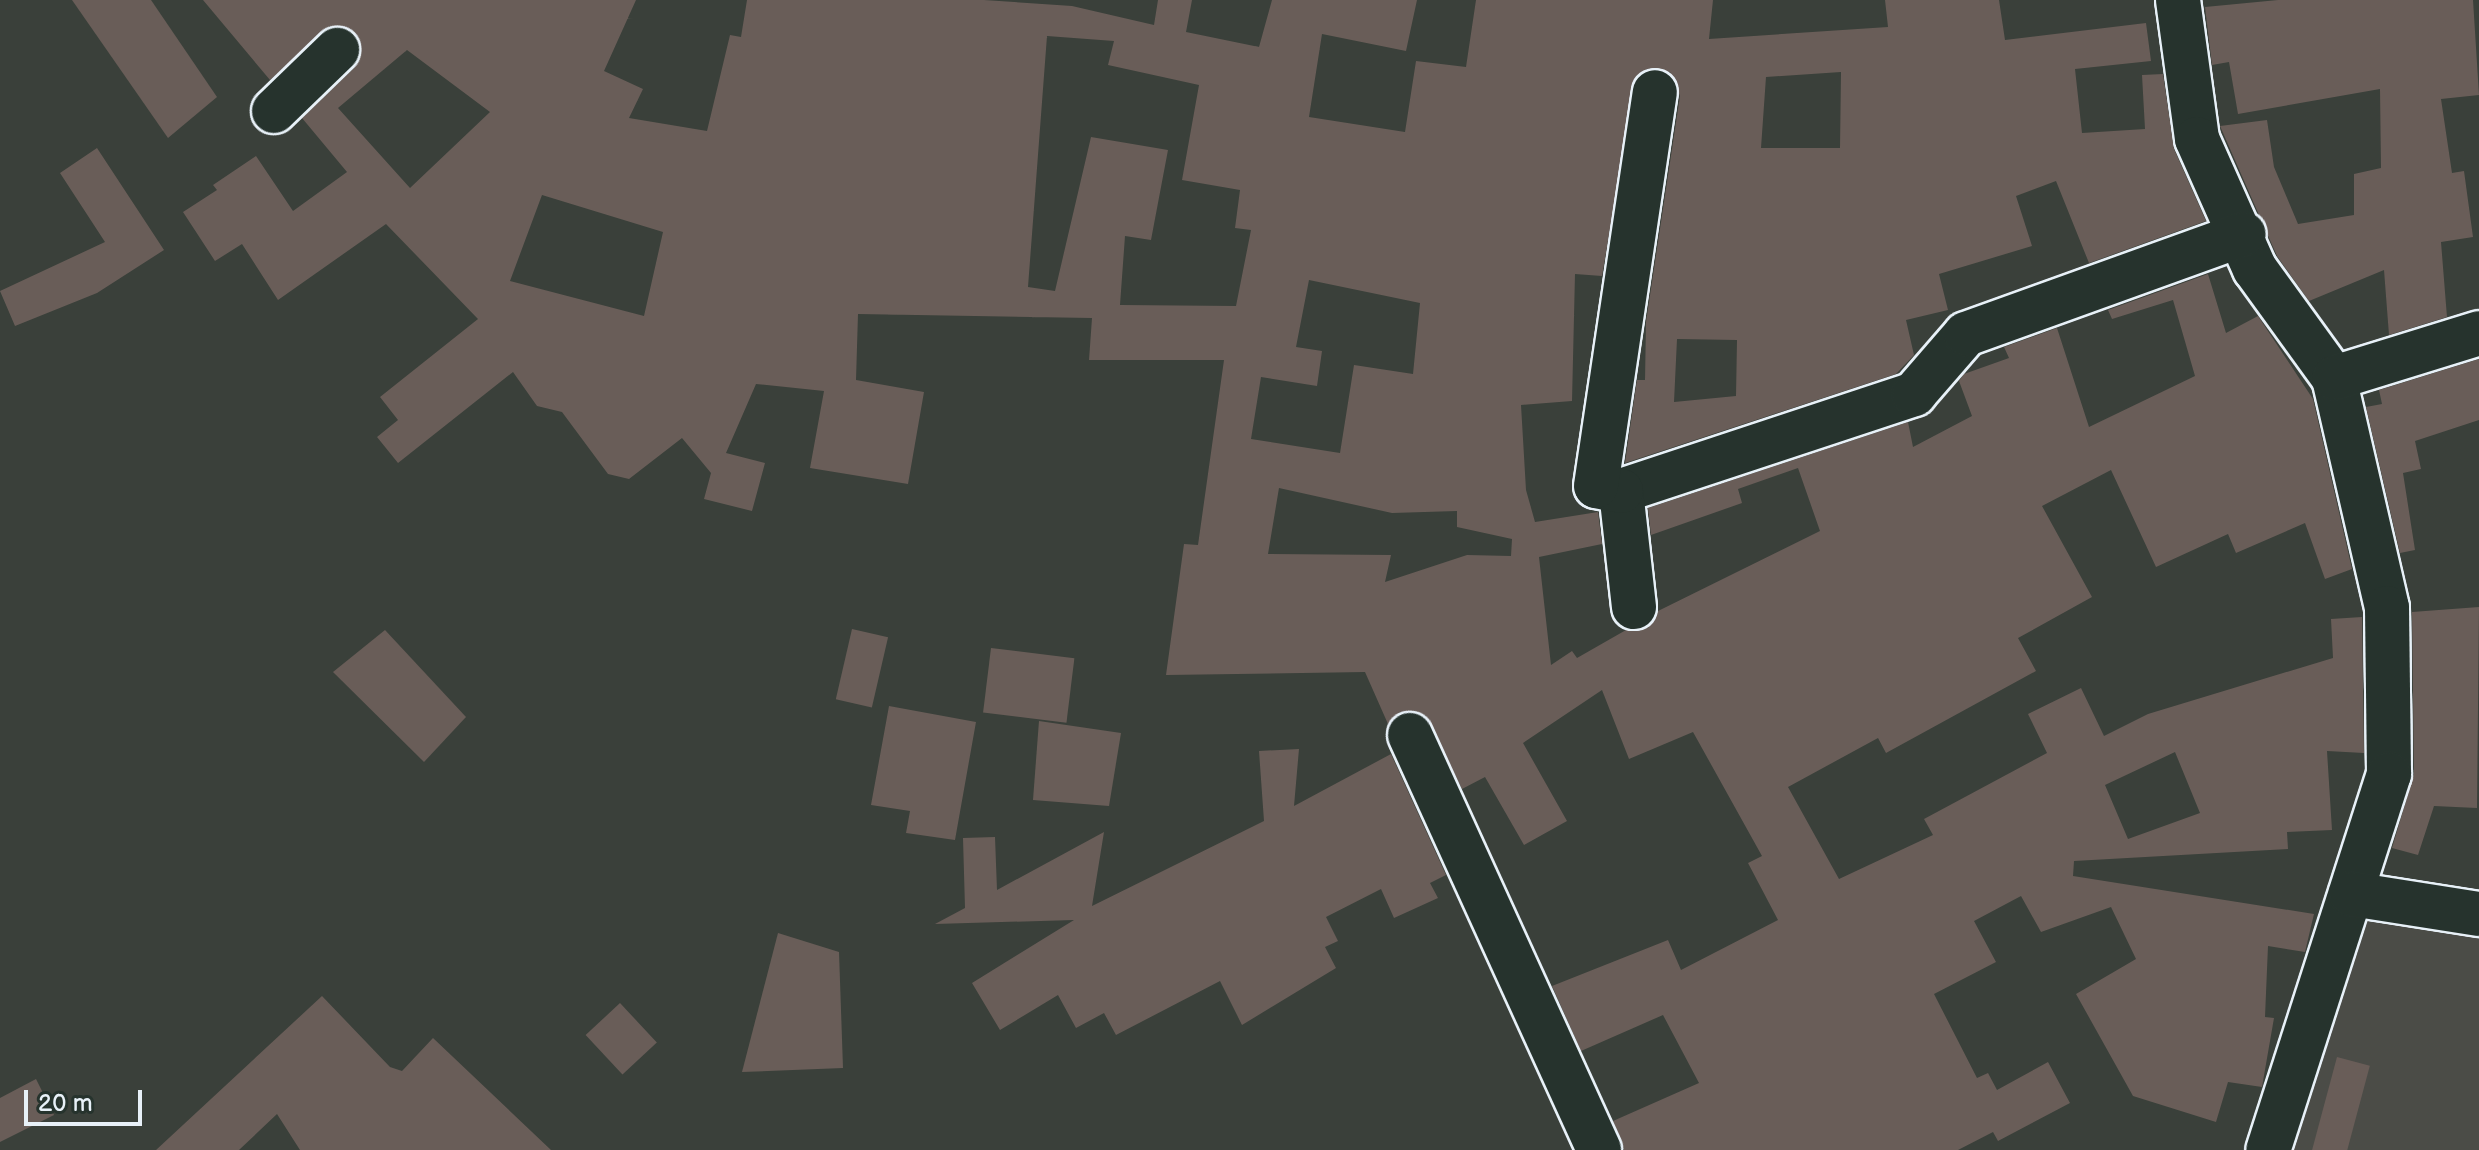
<!DOCTYPE html>
<style>
body{margin:0}
#map{position:relative;width:2479px;height:1150px;overflow:hidden;background:#3a403a;font-family:"Balsamiq Sans",sans-serif}
div>[style]{position:absolute}
.built>*{inset:0;background:#4b4c47}
.building>*{inset:0;background:#695d58;transform-origin:0 0}
.roads{filter:drop-shadow(2px 0 #e8f1f8) drop-shadow(-2px 0 #e8f1f8) drop-shadow(0 2px #e8f1f8) drop-shadow(0 -2px #e8f1f8)}
.street>*{height:44px;margin:-22px;padding:0 22px;transform-origin:22px;border-radius:22px;background:#26332d}
span{translate:-50% -50%;white-space:nowrap;text-align:center;line-height:1.15;-webkit-text-stroke:6px #26332d;paint-order:stroke}
.scale{position:absolute;left:24px;top:1090px;width:118px;height:36px;box-sizing:border-box;border:4px solid #e8f1f8;border-top:0;padding-left:10px;font-size:24px;line-height:28px;white-space:nowrap;color:#e8f1f8;-webkit-text-stroke:6px #26332d;paint-order:stroke}
</style>
<div id="map">
<div class="built">
<i style="clip-path:polygon(2351px 894px,2479px 903px,2479px 1150px,2268px 1150px)"></i>
</div>
<div class="building">
<i style="clip-path:polygon(72px 0,151px 0,217px 97px,168px 138px)"></i>
<i style="clip-path:polygon(evenodd,203px 0,636px 0,604px 71px,643px 89px,629px 118px,707px 131px,730px 35px,741px 37px,747px 0,984px 0,1072px 6px,1154px 25px,1158px 0,1192px 0,1186px 32px,1259px 47px,1272px 0,1417px 0,1406px 51px,1322px 34px,1309px 117px,1405px 132px,1416px 61px,1466px 67px,1476px 0,1713px 0,1709px 39px,1888px 27px,1885px 0,1999px 0,2005px 40px,2146px 23px,2151px 61px,2075px 69px,2082px 133px,2145px 129px,2142px 75px,2163px 74px,2174px 149px,2206px 221px,2089px 263px,2056px 181px,2016px 196px,2032px 246px,1939px 274px,1948px 310px,1906px 320px,1914px 355px,1896px 374px,1625px 463px,1637px 380px,1645px 380px,1646px 322px,1680px 96px,1670px 72px,1647px 69px,1636px 76px,1602px 276px,1575px 274px,1572px 401px,1521px 405px,1526px 490px,1535px 522px,1598px 512px,1602px 544px,1539px 557px,1551px 665px,1572px 651px,1577px 658px,1626px 630px,1648px 628px,1658px 611px,1820px 531px,1798px 468px,1738px 489px,1742px 503px,1651px 535px,1648px 508px,1908px 422px,1913px 447px,1972px 416px,1959px 381px,1964px 374px,2009px 358px,2004px 347px,2057px 328px,2089px 427px,2195px 376px,2173px 300px,2112px 319px,2108px 310px,2208px 274px,2226px 333px,2258px 316px,2313px 399px,2352px 569px,2325px 579px,2305px 523px,2236px 553px,2228px 534px,2156px 567px,2111px 470px,2042px 506px,2092px 597px,2018px 638px,2036px 671px,1886px 753px,1878px 738px,1788px 787px,1839px 879px,1933px 835px,1924px 819px,2047px 753px,2028px 714px,2081px 688px,2104px 736px,2148px 714px,2333px 658px,2331px 619px,2362px 617px,2364px 753px,2327px 751px,2332px 830px,2287px 832px,2288px 849px,2074px 861px,2073px 876px,2314px 914px,2305px 952px,2268px 946px,2265px 1017px,2274px 1018px,2262px 1087px,2228px 1082px,2216px 1122px,2133px 1096px,2076px 994px,2136px 959px,2111px 907px,2041px 932px,2021px 896px,1974px 921px,1996px 962px,1934px 994px,1977px 1078px,1988px 1073px,1997px 1090px,2048px 1062px,2070px 1103px,1998px 1141px,1993px 1132px,1958px 1150px,1624px 1150px,1613px 1121px,1699px 1083px,1663px 1015px,1581px 1051px,1552px 986px,1668px 940px,1681px 970px,1778px 920px,1748px 863px,1762px 856px,1693px 732px,1629px 759px,1602px 690px,1523px 743px,1567px 821px,1524px 845px,1485px 777px,1462px 789px,1425px 715px,1400px 712px,1388px 724px,1365px 672px,1166px 675px,1184px 544px,1198px 545px,1224px 360px,1089px 360px,1092px 318px,858px 314px,856px 380px,924px 392px,908px 484px,810px 468px,824px 391px,756px 384px,726px 453px,765px 463px,752px 511px,704px 499px,711px 473px,682px 438px,629px 479px,608px 474px,562px 412px,537px 406px,513px 372px,398px 463px,377px 437px,398px 420px,380px 397px,478px 319px,386px 224px,278px 300px,242px 244px,215px 261px,183px 212px,217px 190px,213px 185px,256px 156px,293px 211px,347px 172px,302px 118px,354px 68px,361px 45px,354px 32px,330px 26px,270px 80px,203px 0,1047px 36px,1114px 41px,1108px 65px,1199px 85px,1182px 180px,1240px 190px,1235px 228px,1251px 230px,1236px 306px,1120px 305px,1125px 236px,1151px 240px,1168px 150px,1091px 137px,1055px 291px,1028px 287px,1047px 36px,203px 0,407px 50px,490px 112px,410px 188px,338px 108px,407px 50px,203px 0,1841px 72px,1840px 148px,1761px 148px,1766px 77px,1841px 72px,203px 0,542px 195px,663px 232px,644px 316px,510px 281px,542px 195px,203px 0,1309px 280px,1420px 303px,1413px 374px,1354px 365px,1340px 453px,1251px 439px,1261px 377px,1317px 386px,1322px 351px,1296px 347px,1309px 280px,203px 0,1677px 339px,1737px 340px,1736px 396px,1674px 402px,1677px 339px,203px 0,1279px 488px,1392px 513px,1457px 511px,1457px 527px,1512px 539px,1511px 556px,1467px 555px,1385px 582px,1391px 555px,1268px 554px,1279px 488px,203px 0,2175px 752px,2200px 813px,2128px 839px,2105px 785px,2175px 752px)"></i>
<i style="clip-path:polygon(2278px 0,2473px 0,2479px 95px,2441px 99px,2452px 173px,2464px 171px,2473px 237px,2441px 242px,2447px 317px,2389px 335px,2384px 270px,2309px 301px,2277px 256px,2220px 126px,2267px 120px,2274px 167px,2298px 224px,2354px 215px,2354px 174px,2381px 168px,2380px 89px,2238px 114px,2229px 62px,2212px 65px,2205px 7px)"></i>
<i style="clip-path:polygon(97px 148px,164px 250px,97px 293px,15px 326px,0 291px,105px 242px,60px 173px)"></i>
<i style="clip-path:polygon(2479px 359px,2479px 420px,2415px 441px,2421px 469px,2403px 473px,2415px 550px,2400px 553px,2366px 407px,2382px 404px,2379px 390px)"></i>
<i style="clip-path:polygon(2479px 607px,2477px 808px,2434px 806px,2418px 855px,2392px 848px,2414px 774px,2412px 612px)"></i>
<i style="left:852px;top:629px;width:37px;height:72px;rotate:13deg"></i>
<i style="clip-path:polygon(385px 630px,466px 717px,424px 762px,333px 672px)"></i>
<i style="left:991px;top:648px;width:84px;height:65px;rotate:7deg"></i>
<i style="clip-path:polygon(889px 706px,976px 722px,955px 840px,906px 833px,910px 811px,871px 805px)"></i>
<i style="clip-path:polygon(1039px 721px,1121px 733px,1109px 806px,1033px 800px)"></i>
<i style="clip-path:polygon(1299px 749px,1294px 806px,1391px 754px,1446px 875px,1430px 883px,1438px 898px,1394px 918px,1381px 889px,1326px 917px,1338px 941px,1325px 947px,1336px 968px,1242px 1025px,1220px 981px,1116px 1035px,1104px 1013px,1076px 1028px,1058px 995px,1000px 1030px,972px 983px,1074px 920px,935px 924px,965px 908px,963px 838px,995px 837px,997px 890px,1104px 832px,1092px 906px,1264px 821px,1259px 751px)"></i>
<i style="clip-path:polygon(778px 933px,839px 952px,843px 1068px,742px 1072px)"></i>
<i style="clip-path:polygon(322px 996px,390px 1067px,402px 1071px,433px 1038px,551px 1150px,300px 1150px,277px 1114px,239px 1150px,156px 1150px)"></i>
<i style="left:620px;top:1003px;width:54px;height:47px;rotate:47deg"></i>
<i style="left:2337px;top:1057px;width:34px;height:97px;rotate:15deg"></i>
<i style="clip-path:polygon(36px 1079px,54px 1115px,0 1142px,0 1098px)"></i>
</div>
<div class="roads">
<div class="street">
<i style="left:2178px;top:0;width:140px;rotate:82.2deg"></i>
<i style="left:2197px;top:139px;width:142px;rotate:66deg"></i>
<i style="left:2255px;top:269px;width:135px;rotate:54.1deg"></i>
<i style="left:2334px;top:378px;width:236px;rotate:77deg"></i>
<i style="left:2387px;top:608px;width:166px;rotate:89.3deg"></i>
<i style="left:2389px;top:774px;width:395px;rotate:107.8deg"></i>
<i style="left:274px;top:111px;width:88px;rotate:-44.1deg"></i>
<i style="left:2334px;top:378px;width:152px;rotate:-17.2deg"></i>
<i style="left:1621px;top:491px;width:309px;rotate:-18.3deg"></i>
<i style="left:1914px;top:394px;width:79px;rotate:-49.1deg"></i>
<i style="left:1966px;top:334px;width:295px;rotate:-19.8deg"></i>
<i style="left:1634px;top:607px;width:117px;rotate:-96.4deg"></i>
<i style="left:1621px;top:491px;width:25px;rotate:-169deg"></i>
<i style="left:1596px;top:486px;width:398px;rotate:-81.5deg"></i>
<i style="left:1410px;top:735px;width:456px;rotate:65.5deg"></i>
<i style="left:2351px;top:894px;width:130px;rotate:8.9deg"></i>
</div>
</div>
<div class="scale">20 m</div>
</div>
